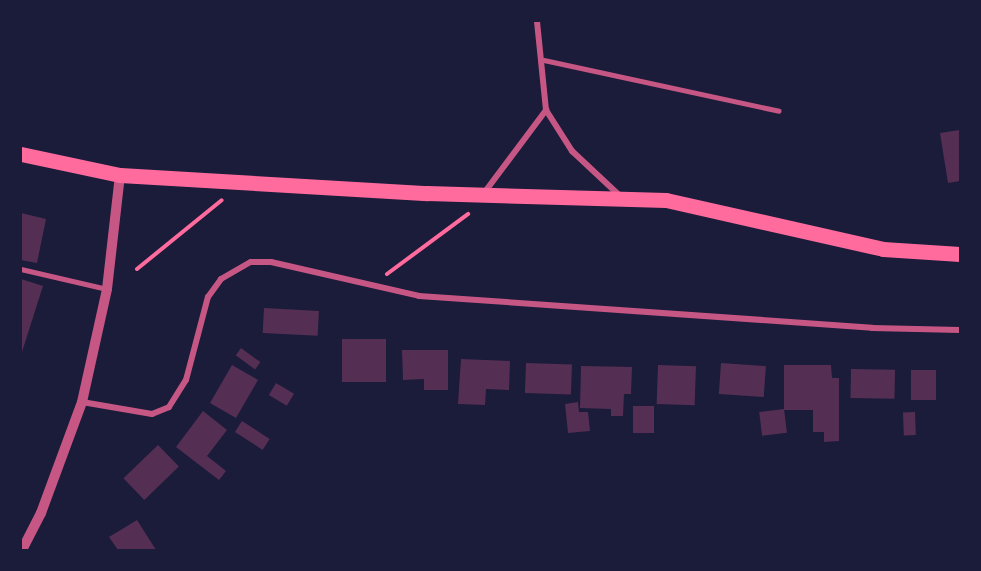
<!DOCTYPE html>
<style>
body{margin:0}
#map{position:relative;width:981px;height:571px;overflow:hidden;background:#1b1b3a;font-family:"PT Sans Narrow",sans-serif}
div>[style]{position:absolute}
.building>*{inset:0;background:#542f53;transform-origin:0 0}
.path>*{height:4px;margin:-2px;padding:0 2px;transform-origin:2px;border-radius:2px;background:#ff6b9d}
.service>*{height:4.5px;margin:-2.25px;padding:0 2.25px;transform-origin:2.25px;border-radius:2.25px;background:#c65784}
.minor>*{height:6px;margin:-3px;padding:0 3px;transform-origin:3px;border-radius:3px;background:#c65784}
.tertiary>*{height:10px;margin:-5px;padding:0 5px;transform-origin:5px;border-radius:5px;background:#c65784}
.primary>*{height:15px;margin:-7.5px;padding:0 7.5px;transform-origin:7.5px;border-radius:7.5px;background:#ff6b9d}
span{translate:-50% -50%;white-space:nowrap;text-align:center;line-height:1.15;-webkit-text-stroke:4.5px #1b1b3a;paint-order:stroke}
.frame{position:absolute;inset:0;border:22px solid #1b1b3a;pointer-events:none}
</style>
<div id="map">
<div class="building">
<i style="clip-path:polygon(960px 130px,960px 181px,948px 183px,940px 133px)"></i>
<i style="clip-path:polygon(21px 213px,46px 219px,37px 263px,21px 260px)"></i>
<i style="clip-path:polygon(21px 279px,43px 286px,21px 355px)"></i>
<i style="left:264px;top:308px;width:55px;height:25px;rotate:3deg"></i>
<i style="left:342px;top:339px;width:44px;height:43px"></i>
<i style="left:241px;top:348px;width:24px;height:9px;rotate:36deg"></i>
<i style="clip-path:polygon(402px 350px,448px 350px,448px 390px,424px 390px,424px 379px,403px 380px)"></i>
<i style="clip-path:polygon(461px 359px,510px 361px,509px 390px,486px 389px,485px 405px,458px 404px)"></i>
<i style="left:526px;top:363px;width:46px;height:30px;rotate:2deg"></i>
<i style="left:721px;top:363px;width:45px;height:31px;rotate:4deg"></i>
<i style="left:232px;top:365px;width:30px;height:44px;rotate:30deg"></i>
<i style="left:658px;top:365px;width:38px;height:39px;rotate:2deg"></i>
<i style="clip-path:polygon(784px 365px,831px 365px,832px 378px,839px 378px,839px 441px,824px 442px,824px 432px,813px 432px,813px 410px,784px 410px)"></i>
<i style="clip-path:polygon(581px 366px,632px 367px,631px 394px,624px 394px,623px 416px,611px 416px,611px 409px,580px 408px)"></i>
<i style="left:851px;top:369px;width:44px;height:29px;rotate:1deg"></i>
<i style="left:911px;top:370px;width:25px;height:30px"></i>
<i style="left:276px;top:383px;width:21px;height:14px;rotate:31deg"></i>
<i style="clip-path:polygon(578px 402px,579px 412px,588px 412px,590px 431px,568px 433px,565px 404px)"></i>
<i style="left:633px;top:406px;width:21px;height:27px"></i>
<i style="left:784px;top:409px;width:24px;height:25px;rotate:83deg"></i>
<i style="clip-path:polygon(203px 411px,227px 430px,207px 456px,226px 471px,219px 480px,176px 447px)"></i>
<i style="left:915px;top:412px;width:23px;height:12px;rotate:88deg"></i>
<i style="left:242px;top:421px;width:33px;height:13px;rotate:33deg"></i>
<i style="left:158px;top:445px;width:30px;height:48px;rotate:46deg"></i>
<i style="clip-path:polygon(137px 520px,156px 550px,118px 550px,109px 537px)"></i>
</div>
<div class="path">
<i style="left:137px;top:269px;width:109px;rotate:-39.1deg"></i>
<i style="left:387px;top:274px;width:101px;rotate:-36.5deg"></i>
</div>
<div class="service">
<i style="left:544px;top:60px;width:240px;rotate:12.2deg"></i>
<i style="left:21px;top:269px;width:88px;rotate:13.1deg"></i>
</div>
<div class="minor">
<i style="left:546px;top:110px;width:49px;rotate:57.6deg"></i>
<i style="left:572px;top:151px;width:64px;rotate:43.1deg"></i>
<i style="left:484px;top:193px;width:104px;rotate:-53.2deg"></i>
<i style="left:546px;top:110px;width:89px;rotate:-95.8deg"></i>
<i style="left:82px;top:402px;width:71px;rotate:9.7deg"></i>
<i style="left:152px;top:414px;width:18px;rotate:-22deg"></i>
<i style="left:169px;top:407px;width:32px;rotate:-58deg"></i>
<i style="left:186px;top:380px;width:86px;rotate:-75.2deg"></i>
<i style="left:208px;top:297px;width:22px;rotate:-54deg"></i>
<i style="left:221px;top:279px;width:34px;rotate:-30deg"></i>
<i style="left:251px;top:262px;width:20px"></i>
<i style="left:271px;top:262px;width:152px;rotate:12.9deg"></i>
<i style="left:419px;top:296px;width:454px;rotate:4deg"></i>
<i style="left:872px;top:328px;width:88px;rotate:1.3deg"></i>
</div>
<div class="tertiary">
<i style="left:22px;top:550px;width:42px;rotate:-62.8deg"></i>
<i style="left:41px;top:513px;width:118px;rotate:-69.7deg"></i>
<i style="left:82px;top:402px;width:116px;rotate:-77.5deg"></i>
<i style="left:107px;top:289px;width:115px;rotate:-83.5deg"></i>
</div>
<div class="primary">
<i style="left:21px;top:154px;width:101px;rotate:12deg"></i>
<i style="left:120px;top:175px;width:308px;rotate:3.4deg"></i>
<i style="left:427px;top:193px;width:239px;rotate:1.7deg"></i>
<i style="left:666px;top:200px;width:222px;rotate:12.7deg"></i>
<i style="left:883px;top:249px;width:77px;rotate:3.7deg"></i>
</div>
<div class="frame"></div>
</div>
